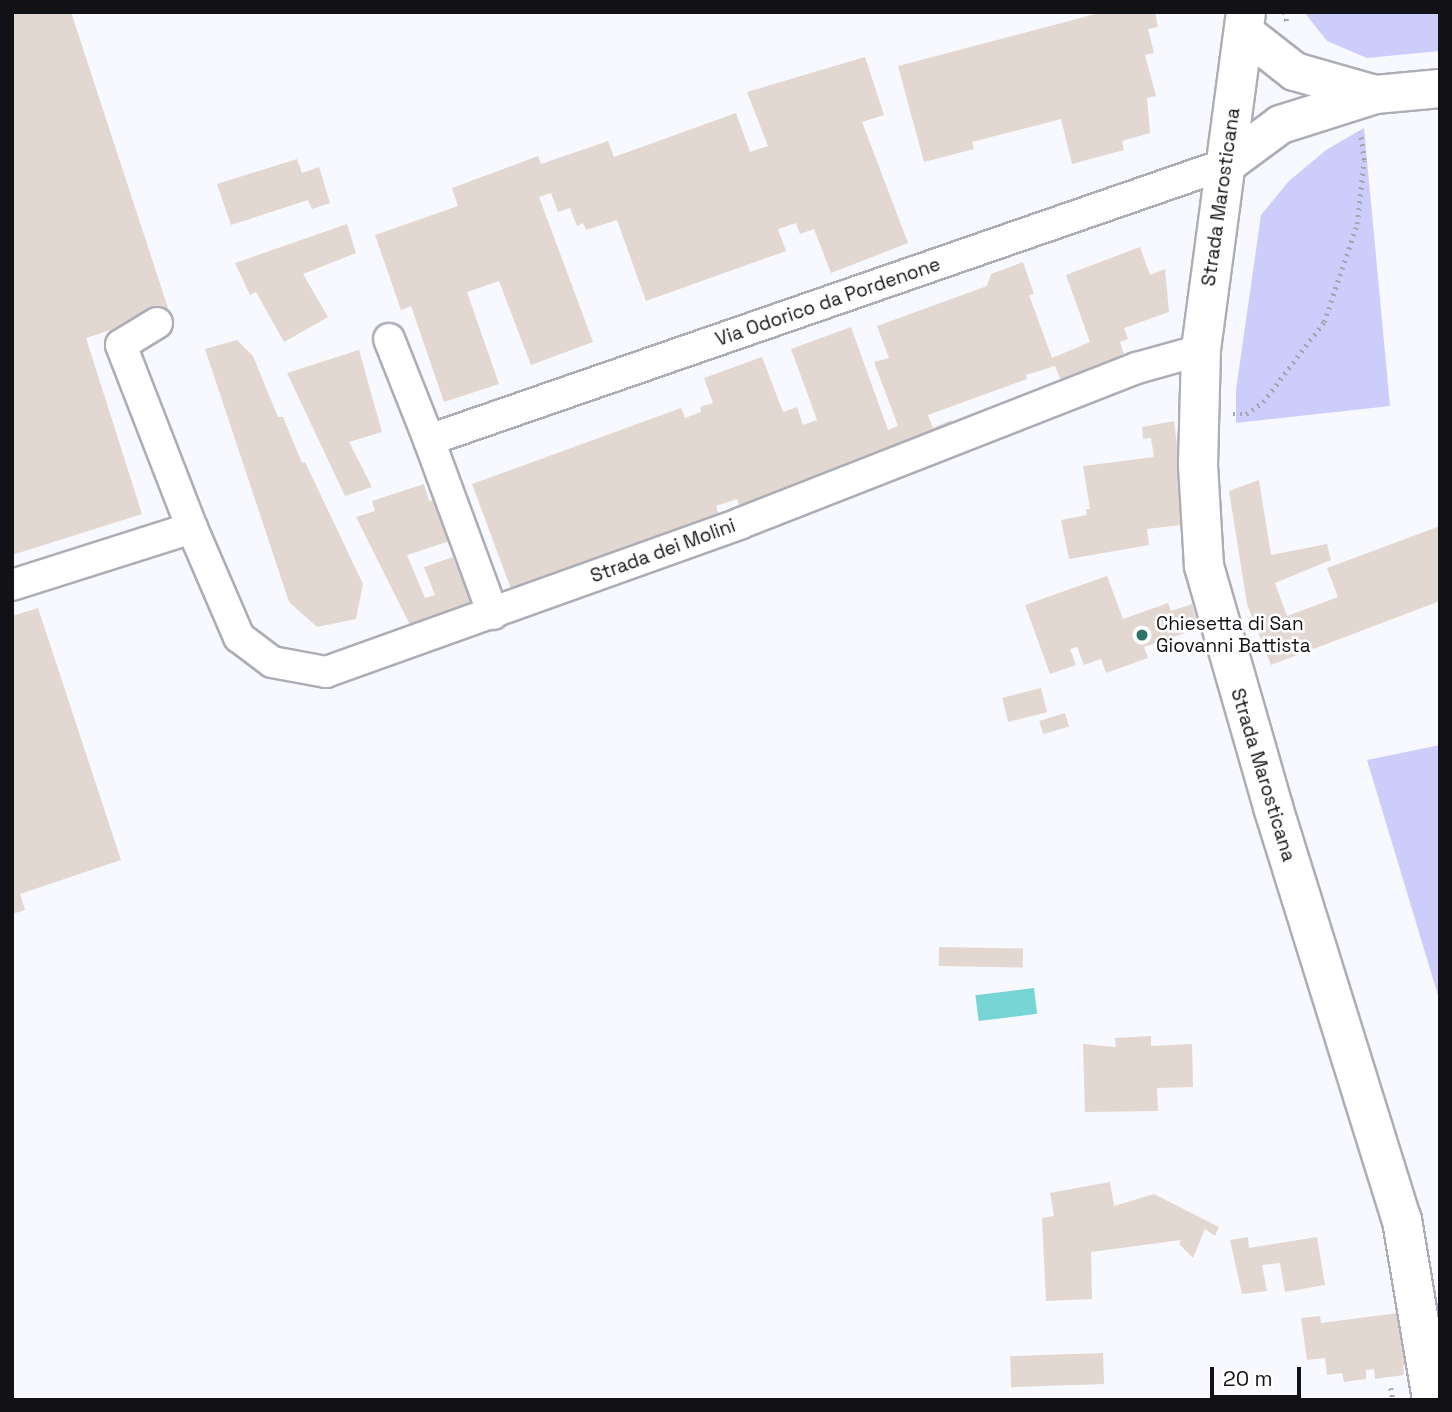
<!DOCTYPE html>
<style>
body{margin:0}
#map{position:relative;width:1452px;height:1412px;overflow:hidden;background:#f8f8ff;font-family:"Space Grotesk",sans-serif}
div>[style]{position:absolute}
.green>*{inset:0;background:#cccdfb}
.water>*{inset:0;background:#78d5d6;transform-origin:0 0}
.building>*{inset:0;background:#e2d8d1;transform-origin:0 0}
.path>*{height:4.5px;margin-top:-2.25px;transform-origin:0;background:repeating-linear-gradient(90deg,#a5a5ab 0 2px,transparent 0 7px)}
.roads{filter:drop-shadow(2px 0 #adadb8) drop-shadow(-2px 0 #adadb8) drop-shadow(0 2px #adadb8) drop-shadow(0 -2px #adadb8)}
.minor>*{height:30px;margin:-15px;padding:0 15px;transform-origin:15px;border-radius:15px;background:#fff}
.tertiary>*{height:37px;margin:-18.5px;padding:0 18.5px;transform-origin:18.5px;border-radius:18.5px;background:#fff}
.primary>*{height:38px;margin:-19px;padding:0 19px;transform-origin:19px;border-radius:19px;background:#fff}
.dots>*{width:19px;height:19px;translate:-50% -50%;box-sizing:border-box;border:4px solid #fff;border-radius:50%}
span{translate:-50% -50%;white-space:nowrap;text-align:center;line-height:1.15;-webkit-text-stroke:5px #fff;paint-order:stroke}
.street-label{font-size:19px;color:#121216}
.poi-label{font-size:19px;color:#121216}
.left{translate:0 -50%;text-align:left}
.frame{position:absolute;inset:0;border:14px solid #121216;pointer-events:none}
.scale{position:absolute;left:1210px;top:1367px;width:91px;height:32px;box-sizing:border-box;border:4px solid #121216;border-top:0;padding-left:9px;font-size:21px;line-height:24px;white-space:nowrap;color:#121216;-webkit-text-stroke:5px #fff;paint-order:stroke}
</style>
<div id="map">
<div class="green">
<i style="clip-path:polygon(1304px 12px,1440px 12px,1440px 51px,1367px 58px,1327px 41px)"></i>
<i style="clip-path:polygon(1364px 128px,1390px 406px,1236px 423px,1236px 390px,1261px 215px,1289px 181px,1326px 150px)"></i>
<i style="clip-path:polygon(1440px 745px,1440px 1002px,1367px 760px)"></i>
</div>
<div class="water">
<i style="left:1034px;top:988px;width:26px;height:59px;rotate:83deg"></i>
</div>
<div class="building">
<i style="clip-path:polygon(12px 12px,71px 12px,169px 311px,86px 338px,142px 514px,12px 555px)"></i>
<i style="clip-path:polygon(1103px 12px,1155px 12px,1158px 27px,1148px 29px,1154px 53px,1145px 55px,1156px 96px,1147px 98px,1150px 133px,1122px 141px,1124px 150px,1072px 164px,1061px 119px,972px 142px,974px 149px,924px 162px,898px 66px)"></i>
<i style="clip-path:polygon(865px 57px,884px 115px,862px 122px,908px 243px,831px 273px,814px 229px,800px 234px,796px 223px,778px 229px,786px 251px,646px 301px,617px 220px,586px 230px,583px 223px,577px 226px,570px 208px,558px 212px,551px 193px,539px 197px,593px 342px,531px 365px,499px 281px,467px 292px,499px 384px,444px 402px,411px 306px,401px 310px,375px 235px,458px 206px,452px 188px,538px 156px,541px 164px,608px 141px,614px 157px,736px 113px,750px 152px,768px 146px,747px 92px)"></i>
<i style="clip-path:polygon(297px 159px,302px 173px,319px 167px,330px 203px,312px 209px,308px 200px,231px 225px,217px 184px)"></i>
<i style="clip-path:polygon(347px 224px,356px 253px,303px 274px,328px 317px,284px 342px,256px 292px,250px 295px,235px 263px)"></i>
<i style="clip-path:polygon(1140px 247px,1150px 275px,1165px 269px,1169px 312px,1124px 328px,1128px 339px,1120px 342px,1124px 354px,1063px 385px,1055px 366px,1026px 375px,1027px 379px,928px 415px,933px 428px,951px 420px,957px 435px,743px 517px,737px 499px,716px 506px,722px 524px,514px 597px,472px 484px,681px 408px,685px 418px,701px 412px,700px 407px,713px 403px,704px 378px,762px 357px,783px 412px,797px 407px,803px 425px,817px 420px,791px 349px,851px 327px,888px 430px,898px 426px,874px 362px,889px 358px,877px 326px,987px 286px,991px 274px,1023px 262px,1034px 294px,1029px 295px,1052px 358px,1090px 342px,1066px 275px)"></i>
<i style="clip-path:polygon(237px 340px,253px 356px,278px 417px,283px 417px,302px 463px,305px 462px,363px 584px,356px 619px,317px 627px,289px 602px,205px 349px)"></i>
<i style="clip-path:polygon(359px 350px,382px 432px,349px 442px,372px 487px,345px 496px,287px 373px)"></i>
<i style="clip-path:polygon(1174px 421px,1184px 503px,1179px 504px,1182px 525px,1147px 529px,1149px 545px,1069px 559px,1061px 520px,1087px 515px,1086px 509px,1090px 509px,1083px 466px,1154px 457px,1151px 438px,1143px 439px,1142px 427px)"></i>
<i style="clip-path:polygon(1259px 480px,1271px 555px,1327px 544px,1331px 560px,1275px 583px,1287px 616px,1338px 597px,1327px 568px,1440px 526px,1440px 601px,1271px 665px,1247px 604px,1229px 491px)"></i>
<i style="clip-path:polygon(424px 484px,429px 501px,437px 499px,450px 541px,407px 555px,425px 598px,435px 595px,424px 567px,453px 557px,475px 612px,415px 635px,356px 517px,375px 511px,372px 501px)"></i>
<i style="clip-path:polygon(1107px 576px,1123px 619px,1168px 603px,1171px 611px,1192px 604px,1198px 623px,1184px 628px,1185px 633px,1144px 647px,1148px 658px,1106px 673px,1101px 659px,1084px 665px,1077px 647px,1070px 649px,1076px 665px,1050px 674px,1025px 605px)"></i>
<i style="clip-path:polygon(38px 608px,121px 860px,20px 894px,25px 910px,12px 914px,12px 616px)"></i>
<i style="left:1041px;top:688px;width:25px;height:40px;rotate:76deg"></i>
<i style="left:1065px;top:713px;width:14px;height:27px;rotate:73deg"></i>
<i style="left:939px;top:947px;width:84px;height:19px;rotate:1deg"></i>
<i style="clip-path:polygon(1151px 1036px,1151px 1046px,1192px 1044px,1193px 1087px,1157px 1088px,1158px 1111px,1085px 1112px,1083px 1044px,1116px 1047px,1115px 1038px)"></i>
<i style="clip-path:polygon(1110px 1182px,1114px 1206px,1154px 1194px,1219px 1227px,1215px 1236px,1205px 1229px,1193px 1258px,1179px 1244px,1181px 1240px,1091px 1252px,1092px 1299px,1046px 1301px,1042px 1218px,1054px 1216px,1050px 1193px)"></i>
<i style="clip-path:polygon(1248px 1237px,1249px 1248px,1317px 1237px,1325px 1285px,1285px 1292px,1280px 1263px,1262px 1265px,1267px 1291px,1242px 1294px,1230px 1240px)"></i>
<i style="clip-path:polygon(1406px 1312px,1412px 1364px,1403px 1366px,1404px 1375px,1375px 1379px,1374px 1369px,1366px 1370px,1366px 1379px,1344px 1382px,1342px 1373px,1327px 1375px,1325px 1358px,1307px 1360px,1301px 1318px,1320px 1316px,1321px 1323px)"></i>
<i style="left:1103px;top:1353px;width:31px;height:93px;rotate:88deg"></i>
</div>
<div class="path">
<i style="left:1285px;top:12px;width:10px;rotate:79deg"></i>
<i style="left:1233px;top:414px;width:13px"></i>
<i style="left:1246px;top:414px;width:21px;rotate:-35deg"></i>
<i style="left:1263px;top:402px;width:101px;rotate:-52.7deg"></i>
<i style="left:1324px;top:322px;width:103px;rotate:-71.4deg"></i>
<i style="left:1357px;top:224px;width:64px;rotate:-83.8deg"></i>
<i style="left:1364px;top:160px;width:28px;rotate:-98deg"></i>
<i style="left:1391px;top:1388px;width:12px;rotate:81deg"></i>
</div>
<div class="roads">
<div class="minor">
<i style="left:157px;top:323px;width:42px;rotate:148.6deg"></i>
<i style="left:121px;top:345px;width:196px;rotate:68.8deg"></i>
<i style="left:389px;top:339px;width:109px;rotate:68.4deg"></i>
<i style="left:12px;top:585px;width:189px;rotate:-17.6deg"></i>
<i style="left:192px;top:528px;width:119px;rotate:66.7deg"></i>
<i style="left:239px;top:637px;width:41px;rotate:37.1deg"></i>
<i style="left:272px;top:662px;width:55px;rotate:10.5deg"></i>
<i style="left:326px;top:672px;width:441px;rotate:-19.7deg"></i>
<i style="left:741px;top:523px;width:425px;rotate:-21.4deg"></i>
<i style="left:1137px;top:368px;width:66px;rotate:-15.7deg"></i>
<i style="left:493px;top:614px;width:185px;rotate:-110.2deg"></i>
<i style="left:429px;top:440px;width:843px;rotate:-19.1deg"></i>
</div>
<div class="tertiary">
<i style="left:1243px;top:31px;width:65px;rotate:38.1deg"></i>
<i style="left:1294px;top:71px;width:84px;rotate:15.9deg"></i>
<i style="left:1226px;top:164px;width:67px;rotate:-36.5deg"></i>
<i style="left:1280px;top:124px;width:100px;rotate:-17.5deg"></i>
<i style="left:1375px;top:94px;width:65px;rotate:-5.3deg"></i>
</div>
<div class="primary">
<i style="left:1246px;top:12px;width:341px;rotate:97.6deg"></i>
<i style="left:1201px;top:350px;width:115px;rotate:91.5deg"></i>
<i style="left:1198px;top:465px;width:101px;rotate:86.6deg"></i>
<i style="left:1204px;top:566px;width:251px;rotate:74deg"></i>
<i style="left:1273px;top:807px;width:433px;rotate:72.7deg"></i>
<i style="left:1402px;top:1220px;width:182px;rotate:80.5deg"></i>
</div>
</div>
<div class="dots">
<i style="left:1142px;top:635px;background:#2c7368"></i>
</div>
<div class="street-label">
<span style="left:1221px;top:197px;rotate:-82deg">Strada Marosticana</span>
<span style="left:828px;top:302px;rotate:-19deg">Via Odorico da Pordenone</span>
<span style="left:663px;top:551px;rotate:-20deg">Strada dei Molini</span>
<span style="left:1263px;top:775px;rotate:73deg">Strada Marosticana</span>
</div>
<div class="poi-label">
<span class="left" style="left:1156px;top:635px">Chiesetta di San<br>Giovanni Battista</span>
</div>
<div class="frame"></div>
<div class="scale">20 m</div>
</div>
